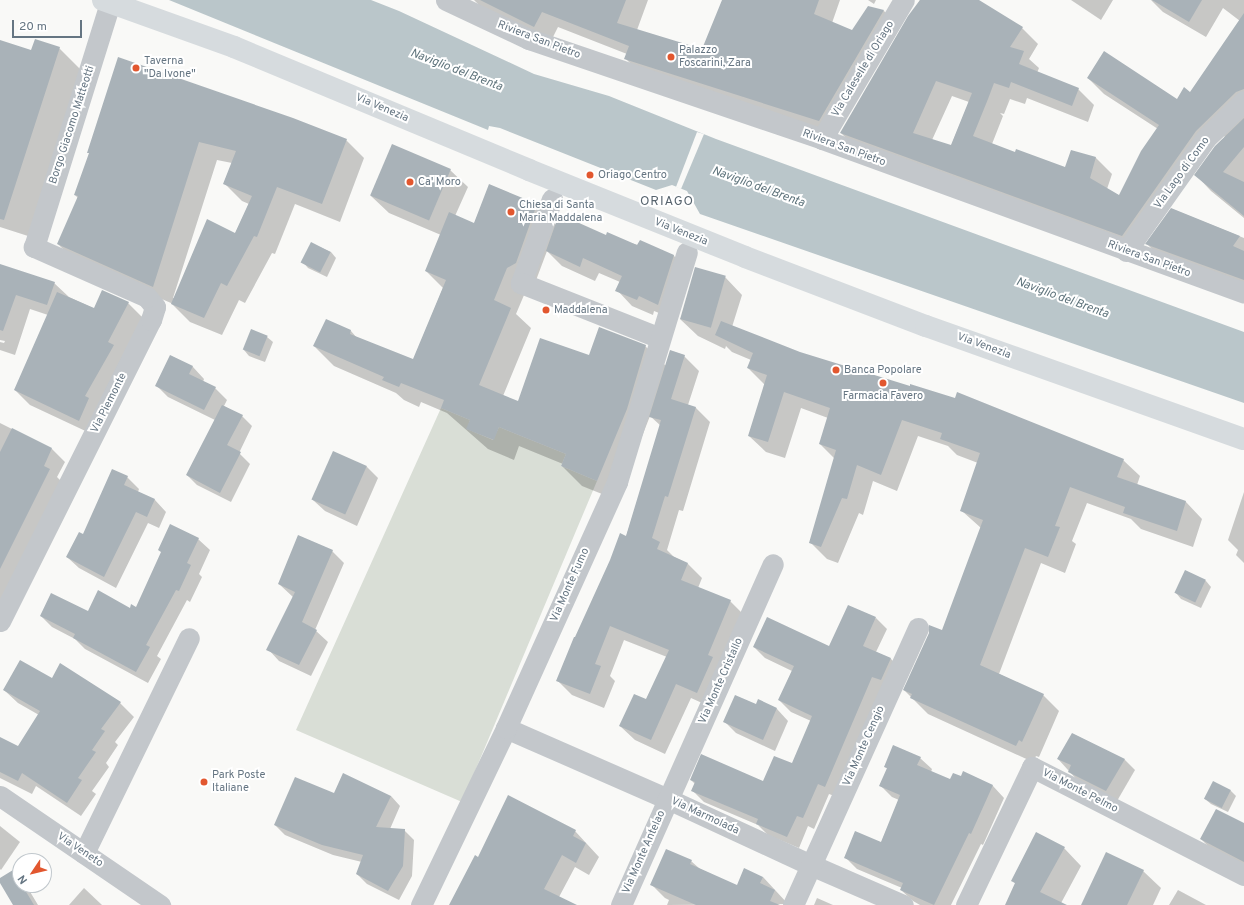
<!DOCTYPE html>
<style>
body{margin:0}
#map{position:relative;width:1244px;height:905px;overflow:hidden;background:#f9f9f7;font-family:Overpass,sans-serif}
div>[style]{position:absolute}
.green>*{inset:0;background:#d9ded6}
.water>*{inset:0;background:#bac6ca}
.pier>*{inset:0;background:#f9f9f7}
.shadow>*{inset:0;background:#0003}
.building>*{inset:0;background:#a9b2b8;transform-origin:0 0}
.street>*{height:21px;margin:-10.5px;padding:0 10.5px;transform-origin:10.5px;border-radius:10.5px;background:#c3c7cb}
.primary>*{height:22px;margin:-11px;padding:0 11px;transform-origin:11px;border-radius:11px;background:#d6dbde}
.dots>*{width:11px;height:11px;translate:-50% -50%;box-sizing:border-box;border:2px solid #fff;border-radius:50%}
span{translate:-50% -50%;white-space:nowrap;text-align:center;line-height:1.15;-webkit-text-stroke:4px #fff;paint-order:stroke}
.street-label{font-size:11px;color:#657582}
.poi-label{font-size:11px;color:#657582}
.left{translate:0 -50%;text-align:left}
.water-label{font-size:12px;color:#5f747c;font-style:italic}
.quarter-label{font-size:13px;color:#56636d;letter-spacing:1px}
.north{position:absolute;left:12px;top:853px;width:40px;height:40px;box-sizing:border-box;background:#fff;border:1px solid #c1c8cd;border-radius:50%;rotate:235deg;font-size:11px;font-weight:700;line-height:16px;text-align:center;color:#657582}
.north::after{content:'';display:block;margin:auto;width:14px;height:18px;background:#e2572f;clip-path:polygon(50% 0,100% 100%,50% 72%,0 100%)}
.scale{position:absolute;left:12px;top:20px;width:70px;height:18px;box-sizing:border-box;border:2px solid #657582;border-top:0;padding-left:5px;font-size:12px;line-height:14px;white-space:nowrap;color:#657582;-webkit-text-stroke:3px #fff;paint-order:stroke}
</style>
<div id="map">
<div class="green">
<i style="clip-path:polygon(441px 408px,470px 420px,467px 429px,493px 440px,499px 427px,566px 454px,561px 466px,597px 481px,462px 802px,296px 730px)"></i>
</div>
<div class="water">
<i style="clip-path:polygon(169px 0,371px 0,399px 11px,534px 74px,609px 96px,716px 139px,1244px 332px,1244px 403px,700px 214px,687px 191px,672px 185px,656px 190px,500px 128px,489px 126px,488px 130px)"></i>
</div>
<div class="pier">
<i style="clip-path:polygon(697px 132px,704px 134px,681px 189px,676px 187px)"></i>
</div>
<div class="shadow">
<i style="clip-path:polygon(474px 0,648px 0,637px 30px,703px 51px,723px 0,840px 0,832px 23px,853px 31px,868px 7px,884px 11px,899px 27px,835px 136px,641px 74px,626px 59px,627px 54px,558px 27px,550px 43px,482px 8px)"></i>
<i style="clip-path:polygon(868px 0,876px 0,874px 4px)"></i>
<i style="clip-path:polygon(evenodd,920px 0,977px 0,1022px 28px,1038px 44px,1029px 59px,1039px 68px,1037px 73px,1078px 89px,1094px 105px,1088px 122px,1027px 98px,1025px 104px,1010px 99px,1004px 114px,1000px 113px,1003px 116px,992px 144px,1015px 153px,1066px 168px,1071px 151px,1096px 158px,1112px 174px,1107px 189px,1120px 196px,1158px 129px,1104px 94px,1088px 78px,1177px 100px,1190px 93px,1240px 21px,1223px 8px,1206px 37px,1163px 12px,1151px 0,1244px 0,1244px 218px,1211px 191px,1196px 175px,1225px 137px,1224px 136px,1212px 147px,1138px 251px,857px 149px,841px 133px,920px 0,952px 96px,969px 102px,951px 146px,932px 140px,952px 96px)"></i>
<i style="clip-path:polygon(1071px 0,1113px 0,1101px 20px)"></i>
<i style="clip-path:polygon(0 41px,32px 52px,59px 48px,81px 70px,28px 236px,0 227px)"></i>
<i style="clip-path:polygon(evenodd,119px 59px,346px 140px,364px 158px,340px 222px,295px 204px,275px 254px,272px 253px,245px 303px,239px 300px,222px 335px,190px 322px,171px 303px,76px 262px,58px 244px,78px 198px,75px 195px,90px 154px,88px 152px,119px 59px,217px 160px,232px 163px,224px 183px,242px 201px,249px 204px,235px 234px,175px 298px,173px 298px,217px 160px)"></i>
<i style="clip-path:polygon(450px 170px,468px 187px,455px 216px,474px 224px,490px 185px,537px 205px,556px 225px,606px 236px,673px 255px,689px 271px,674px 319px,654px 311px,653px 315px,632px 306px,617px 290px,620px 282px,599px 273px,595px 281px,562px 266px,547px 251px,535px 283px,527px 288px,516px 314px,531px 328px,503px 396px,518px 402px,589px 356px,645px 346px,666px 366px,684px 356px,699px 371px,688px 405px,696px 408px,710px 422px,683px 511px,679px 510px,667px 550px,674px 557px,688px 564px,702px 578px,698px 588px,730px 601px,745px 616px,711px 707px,691px 698px,665px 754px,635px 740px,620px 726px,646px 700px,667px 657px,624px 640px,610px 676px,615px 681px,604px 708px,572px 695px,558px 681px,576px 638px,626px 537px,661px 426px,650px 416px,617px 500px,582px 486px,562px 466px,563px 464px,519px 446px,514px 460px,488px 449px,447px 413px,421px 402px,419px 407px,404px 400px,396px 393px,334px 366px,314px 346px,351px 331px,357px 338px,413px 361px,443px 288px,426px 271px,441px 235px,389px 213px,371px 196px)"></i>
<i style="clip-path:polygon(1172px 209px,1244px 238px,1244px 291px,1164px 261px,1147px 244px)"></i>
<i style="clip-path:polygon(311px 243px,331px 252px,336px 258px,327px 277px,308px 268px,303px 262px)"></i>
<i style="clip-path:polygon(0 265px,54px 283px,69px 297px,95px 309px,128px 303px,143px 318px,94px 435px,30px 405px,15px 390px,48px 315px,30px 309px,15px 355px,0 350px,0 342px,4px 343px,5px 341px,0 340px)"></i>
<i style="clip-path:polygon(725px 277px,742px 295px,732px 327px,799px 353px,1123px 460px,1140px 476px,1137px 485px,1186px 502px,1202px 519px,1193px 547px,1141px 529px,1131px 519px,1087px 503px,1072px 541px,1076px 544px,1065px 573px,1041px 563px,999px 674px,1043px 695px,1059px 711px,1039px 757px,1036px 756px,1033px 762px,928px 714px,904px 690px,943px 631px,981px 528px,962px 511px,978px 463px,957px 455px,948px 446px,918px 436px,897px 491px,873px 481px,863px 515px,859px 513px,838px 563px,827px 559px,811px 543px,835px 459px,820px 444px,828px 418px,801px 408px,785px 458px,766px 452px,749px 436px,765px 385px,748px 368px,751px 360px,732px 352px,726px 346px,725px 349px,698px 336px,680px 319px)"></i>
<i style="clip-path:polygon(267px 337px,273px 342px,265px 362px,249px 356px,244px 350px)"></i>
<i style="clip-path:polygon(171px 356px,193px 367px,204px 379px,203px 382px,215px 388px,227px 400px,224px 406px,242px 416px,252px 426px,239px 453px,250px 464px,231px 502px,197px 485px,187px 475px,215px 420px,168px 397px,156px 385px)"></i>
<i style="clip-path:polygon(0 423px,52px 449px,65px 462px,57px 477px,63px 483px,0 606px)"></i>
<i style="clip-path:polygon(366px 466px,378px 478px,357px 526px,325px 511px,313px 500px)"></i>
<i style="clip-path:polygon(127px 477px,139px 489px,138px 492px,155px 500px,166px 512px,159px 528px,148px 523px,116px 588px,79px 568px,67px 557px)"></i>
<i style="clip-path:polygon(1244px 492px,1244px 563px,1236px 555px,1238px 550px,1228px 540px)"></i>
<i style="clip-path:polygon(198px 539px,210px 550px,199px 574px,202px 577px,190px 602px,187px 600px,157px 656px,161px 659px,148px 683px,85px 649px,75px 639px,52px 627px,41px 616px,136px 608px)"></i>
<i style="clip-path:polygon(332px 551px,344px 563px,315px 630px,328px 642px,311px 676px,279px 661px,268px 649px,293px 597px,279px 584px)"></i>
<i style="clip-path:polygon(1186px 571px,1206px 581px,1211px 587px,1201px 608px,1181px 599px,1176px 593px)"></i>
<i style="clip-path:polygon(876px 618px,887px 629px,876px 652px,891px 659px,902px 670px,837px 797px,829px 794px,814px 829px,808px 826px,799px 848px,768px 835px,758px 825px,704px 802px,692px 790px,695px 784px,691px 780px,764px 782px,793px 765px,811px 721px,791px 712px,779px 700px,792px 671px,765px 658px,754px 647px,830px 647px)"></i>
<i style="clip-path:polygon(52px 679px,120px 703px,134px 717px,115px 742px,118px 745px,106px 763px,109px 767px,92px 791px,96px 794px,81px 816px,36px 786px,32px 794px,0 778px,0 738px,18px 747px,39px 715px,18px 703px,4px 690px)"></i>
<i style="clip-path:polygon(756px 706px,777px 709px,788px 721px,775px 751px,736px 733px,724px 721px)"></i>
<i style="clip-path:polygon(1073px 734px,1125px 760px,1135px 770px,1117px 801px,1079px 782px,1058px 759px)"></i>
<i style="clip-path:polygon(920px 758px,932px 769px,931px 772px,951px 781px,961px 777px,963px 773px,993px 786px,1004px 798px,983px 845px,981px 844px,951px 905px,920px 905px,913px 901px,901px 890px,902px 888px,857px 869px,845px 857px,881px 843px,899px 800px,892px 797px,880px 785px,888px 769px,885px 767px)"></i>
<i style="clip-path:polygon(1230px 790px,1236px 796px,1228px 812px,1211px 804px,1205px 799px)"></i>
<i style="clip-path:polygon(334px 794px,391px 796px,400px 806px,390px 829px,404px 830px,414px 840px,412px 876px,399px 900px,367px 884px,357px 874px,362px 862px,333px 855px,285px 835px,275px 825px)"></i>
<i style="clip-path:polygon(1244px 825px,1244px 866px,1213px 851px,1201px 839px)"></i>
<i style="clip-path:polygon(0 826px,20px 842px,1px 870px,0 869px)"></i>
<i style="clip-path:polygon(575px 831px,599px 857px,589px 875px,575px 867px,559px 897px,573px 905px,450px 905px,478px 858px)"></i>
<i style="clip-path:polygon(1064px 848px,1081px 866px,1060px 905px,1006px 905px,1016px 884px,1012px 880px)"></i>
<i style="clip-path:polygon(691px 861px,700px 869px,737px 886px,763px 877px,788px 904px,667px 905px,669px 900px,665px 898px,651px 884px)"></i>
<i style="clip-path:polygon(13px 871px,20px 878px,20px 885px,26px 885px,38px 905px,15px 905px,0 881px,0 879px)"></i>
<i style="clip-path:polygon(1143px 871px,1161px 888px,1153px 905px,1082px 905px)"></i>
<i style="clip-path:polygon(84px 888px,102px 905px,69px 905px)"></i>
<i style="clip-path:polygon(1178px 890px,1206px 905px,1169px 905px)"></i>
<i style="clip-path:polygon(817px 898px,833px 905px,814px 905px)"></i>
</div>
<div class="building">
<i style="clip-path:polygon(480px 0,626px 0,617px 23px,702px 49px,722px 0,819px 0,814px 14px,852px 30px,868px 6px,884px 10px,819px 121px,624px 59px,629px 46px,542px 12px,534px 27px)"></i>
<i style="clip-path:polygon(evenodd,920px 0,979px 0,1023px 27px,1010px 47px,1024px 51px,1019px 64px,1079px 88px,1072px 106px,1011px 82px,1009px 88px,994px 83px,988px 99px,979px 96px,988px 99px,973px 136px,1015px 152px,1016px 149px,1065px 167px,1071px 150px,1096px 157px,1090px 178px,1119px 195px,1141px 151px,1159px 125px,1087px 78px,1104px 51px,1177px 99px,1184px 87px,1190px 92px,1244px 13px,1244px 89px,1236px 92px,1196px 131px,1122px 236px,840px 133px,908px 16px,920px 0,936px 81px,972px 93px,951px 145px,913px 133px,936px 81px)"></i>
<i style="clip-path:polygon(1152px 0,1202px 0,1189px 22px)"></i>
<i style="clip-path:polygon(35px 39px,60px 47px,4px 220px,0 219px,0 40px,31px 50px)"></i>
<i style="clip-path:polygon(118px 57px,293px 118px,347px 139px,322px 204px,277px 187px,257px 237px,254px 236px,227px 286px,221px 283px,204px 318px,171px 304px,207px 219px,235px 233px,252px 196px,223px 184px,236px 151px,199px 142px,153px 287px,57px 244px,78px 196px,74px 195px,89px 153px,87px 153px)"></i>
<i style="clip-path:polygon(1244px 118px,1244px 147px,1223px 172px,1244px 182px,1244px 216px,1194px 175px,1215px 146px)"></i>
<i style="left:392px;top:144px;width:64px;height:56px;rotate:23deg"></i>
<i style="clip-path:polygon(489px 184px,537px 204px,516px 263px,507px 268px,494px 300px,511px 308px,479px 385px,518px 401px,540px 338px,589px 355px,599px 327px,646px 345px,627px 409px,597px 481px,561px 466px,566px 454px,499px 427px,494px 440px,466px 429px,470px 420px,441px 408px,444px 400px,401px 383px,399px 387px,382px 380px,384px 377px,313px 346px,326px 319px,351px 330px,350px 334px,413px 359px,446px 280px,425px 271px,449px 212px,474px 223px)"></i>
<i style="clip-path:polygon(1171px 208px,1240px 236px,1233px 246px,1244px 251px,1244px 280px,1145px 244px)"></i>
<i style="clip-path:polygon(559px 214px,606px 235px,607px 232px,637px 245px,640px 240px,674px 255px,658px 305px,639px 296px,637px 300px,615px 291px,622px 276px,583px 258px,580px 267px,546px 251px)"></i>
<i style="left:311px;top:242px;width:22px;height:23px;rotate:27deg"></i>
<i style="clip-path:polygon(0 264px,55px 282px,47px 305px,16px 295px,3px 331px,0 330px)"></i>
<i style="left:695px;top:267px;width:32px;height:54px;rotate:16deg"></i>
<i style="clip-path:polygon(102px 290px,129px 302px,108px 342px,114px 345px,85px 396px,89px 398px,79px 421px,14px 390px,57px 292px,94px 308px)"></i>
<i style="clip-path:polygon(721px 321px,800px 352px,910px 386px,910px 384px,955px 398px,957px 392px,1124px 459px,1117px 477px,1186px 501px,1177px 531px,1123px 513px,1125px 507px,1070px 487px,1055px 526px,1060px 527px,1048px 557px,1025px 548px,980px 665px,1044px 694px,1022px 742px,1019px 740px,1016px 746px,910px 698px,912px 694px,903px 690px,929px 633px,929px 625px,942px 630px,983px 520px,960px 511px,980px 453px,940px 439px,942px 433px,902px 420px,881px 475px,857px 465px,847px 499px,842px 498px,821px 547px,809px 543px,836px 450px,819px 444px,830px 408px,784px 392px,768px 442px,748px 436px,767px 375px,747px 368px,753px 353px,715px 335px)"></i>
<i style="left:251px;top:329px;width:18px;height:22px;rotate:22deg"></i>
<i style="clip-path:polygon(670px 350px,685px 355px,671px 399px,696px 407px,668px 497px,665px 496px,652px 538px,660px 542px,657px 549px,688px 563px,681px 580px,731px 600px,708px 655px,713px 657px,697px 693px,676px 684px,651px 740px,619px 726px,634px 694px,646px 699px,669px 650px,610px 626px,595px 664px,601px 666px,590px 694px,556px 681px,574px 637px,575px 637px,610px 560px,620px 533px,626px 536px,661px 420px,649px 417px)"></i>
<i style="clip-path:polygon(170px 355px,193px 366px,189px 374px,216px 387px,204px 410px,155px 386px)"></i>
<i style="clip-path:polygon(222px 405px,243px 415px,227px 445px,241px 452px,220px 493px,186px 475px)"></i>
<i style="clip-path:polygon(12px 428px,52px 448px,44px 466px,50px 469px,0 569px,0 452px)"></i>
<i style="left:333px;top:451px;width:37px;height:53px;rotate:24deg"></i>
<i style="clip-path:polygon(112px 469px,128px 476px,124px 485px,155px 499px,147px 517px,136px 512px,104px 577px,66px 557px,79px 532px,83px 534px)"></i>
<i style="clip-path:polygon(170px 524px,199px 538px,187px 563px,191px 565px,179px 591px,176px 590px,146px 645px,150px 647px,136px 672px,73px 638px,75px 634px,40px 616px,51px 593px,88px 611px,98px 590px,130px 608px,131px 604px,136px 607px,161px 552px,158px 550px)"></i>
<i style="clip-path:polygon(298px 535px,333px 550px,302px 622px,317px 630px,299px 665px,266px 650px,295px 592px,278px 584px)"></i>
<i style="left:1185px;top:570px;width:23px;height:25px;rotate:25deg"></i>
<i style="clip-path:polygon(848px 605px,876px 617px,863px 646px,891px 658px,881px 680px,872px 677px,825px 787px,818px 784px,803px 818px,797px 816px,787px 837px,756px 824px,758px 819px,691px 791px,695px 782px,690px 780px,701px 754px,763px 781px,774px 756px,792px 763px,812px 716px,778px 700px,794px 666px,753px 647px,767px 617px,829px 646px)"></i>
<i style="clip-path:polygon(20px 660px,52px 678px,60px 663px,121px 702px,101px 729px,105px 731px,92px 750px,96px 752px,78px 778px,82px 780px,67px 803px,22px 773px,18px 781px,0 772px,0 737px,18px 746px,40px 711px,3px 690px)"></i>
<i style="clip-path:polygon(735px 695px,756px 704px,758px 699px,777px 708px,763px 740px,723px 722px)"></i>
<i style="clip-path:polygon(1072px 733px,1125px 759px,1106px 791px,1068px 772px,1071px 765px,1057px 759px)"></i>
<i style="clip-path:polygon(893px 745px,921px 757px,917px 765px,950px 779px,953px 773px,961px 776px,963px 771px,993px 785px,971px 834px,969px 833px,934px 905px,900px 890px,903px 883px,844px 858px,855px 831px,881px 842px,900px 795px,879px 786px,887px 768px,884px 767px)"></i>
<i style="clip-path:polygon(343px 773px,391px 796px,376px 827px,405px 829px,403px 866px,388px 891px,356px 874px,363px 855px,322px 845px,274px 825px,295px 777px,334px 793px)"></i>
<i style="left:1213px;top:781px;width:20px;height:20px;rotate:27deg"></i>
<i style="clip-path:polygon(508px 795px,576px 830px,573px 836px,586px 843px,576px 863px,562px 855px,544px 889px,577px 905px,449px 905px,475px 855px,478px 857px)"></i>
<i style="clip-path:polygon(1216px 809px,1244px 823px,1244px 862px,1200px 839px)"></i>
<i style="clip-path:polygon(1036px 832px,1065px 847px,1040px 892px,1067px 905px,1005px 905px,1015px 883px,1011px 881px)"></i>
<i style="clip-path:polygon(666px 849px,692px 860px,690px 864px,737px 885px,744px 868px,763px 877px,760px 883px,775px 890px,770px 901px,780px 905px,696px 905px,650px 885px)"></i>
<i style="clip-path:polygon(1106px 852px,1144px 870px,1127px 905px,1081px 905px)"></i>
<i style="clip-path:polygon(13px 870px,20px 881px,20px 885px,22px 885px,34px 905px,13px 905px,0 883px,0 878px)"></i>
</div>
<div class="street">
<i style="left:446px;top:0;width:92px;rotate:25.2deg"></i>
<i style="left:529px;top:39px;width:310px;rotate:18.8deg"></i>
<i style="left:822px;top:139px;width:449px;rotate:20deg"></i>
<i style="left:822px;top:139px;width:161px;rotate:-59.5deg"></i>
<i style="left:552px;top:199px;width:90px;rotate:110.3deg"></i>
<i style="left:521px;top:283px;width:149px;rotate:21.6deg"></i>
<i style="left:1126px;top:251px;width:138px;rotate:-54.7deg"></i>
<i style="left:1206px;top:138px;width:53px;rotate:-44.2deg"></i>
<i style="left:0;top:621px;width:337px;rotate:-63.4deg"></i>
<i style="left:151px;top:320px;width:14px;rotate:-73deg"></i>
<i style="left:155px;top:307px;width:13px;rotate:-129deg"></i>
<i style="left:147px;top:297px;width:124px;rotate:-156.1deg"></i>
<i style="left:34px;top:247px;width:256px;rotate:-72.7deg"></i>
<i style="left:506px;top:728px;width:177px;rotate:23.7deg"></i>
<i style="left:668px;top:799px;width:157px;rotate:24.8deg"></i>
<i style="left:811px;top:865px;width:100px;rotate:23.5deg"></i>
<i style="left:0;top:796px;width:194px;rotate:34.3deg"></i>
<i style="left:84px;top:853px;width:239px;rotate:-64deg"></i>
<i style="left:421px;top:905px;width:196px;rotate:-64.3deg"></i>
<i style="left:506px;top:728px;width:270px;rotate:-65.7deg"></i>
<i style="left:617px;top:482px;width:240px;rotate:-73.1deg"></i>
<i style="left:621px;top:905px;width:373px;rotate:-66deg"></i>
<i style="left:793px;top:905px;width:304px;rotate:-65.7deg"></i>
<i style="left:966px;top:905px;width:153px;rotate:-64.4deg"></i>
<i style="left:1032px;top:767px;width:238px;rotate:27deg"></i>
</div>
<div class="primary">
<i style="left:103px;top:0;width:139px;rotate:19.7deg"></i>
<i style="left:234px;top:47px;width:320px;rotate:22.6deg"></i>
<i style="left:529px;top:170px;width:233px;rotate:21.9deg"></i>
<i style="left:745px;top:257px;width:194px;rotate:20.9deg"></i>
<i style="left:926px;top:326px;width:337px;rotate:19.6deg"></i>
</div>
<div class="dots">
<i style="left:671px;top:57px;background:#e2572f"></i>
<i style="left:136px;top:68px;background:#e2572f"></i>
<i style="left:590px;top:175px;background:#e2572f"></i>
<i style="left:410px;top:182px;background:#e2572f"></i>
<i style="left:511px;top:212px;background:#e2572f"></i>
<i style="left:546px;top:310px;background:#e2572f"></i>
<i style="left:836px;top:370px;background:#e2572f"></i>
<i style="left:883px;top:383px;background:#e2572f"></i>
<i style="left:204px;top:782px;background:#e2572f"></i>
</div>
<div class="street-label">
<span style="left:539px;top:40px;rotate:21deg">Riviera San Pietro</span>
<span style="left:863px;top:69px;rotate:-59deg">Via Caleselle di Oriago</span>
<span style="left:382px;top:108px;rotate:23deg">Via Venezia</span>
<span style="left:72px;top:125px;rotate:-72deg">Borgo Giacomo Matteotti</span>
<span style="left:844px;top:148px;rotate:20deg">Riviera San Pietro</span>
<span style="left:1182px;top:173px;rotate:-54deg">Via Lago di Como</span>
<span style="left:681px;top:232px;rotate:22deg">Via Venezia</span>
<span style="left:1149px;top:259px;rotate:20deg">Riviera San Pietro</span>
<span style="left:984px;top:346px;rotate:20deg">Via Venezia</span>
<span style="left:109px;top:403px;rotate:-63deg">Via Piemonte</span>
<span style="left:570px;top:585px;rotate:-66deg">Via Monte Fumo</span>
<span style="left:721px;top:681px;rotate:-66deg">Via Monte Cristallo</span>
<span style="left:864px;top:746px;rotate:-66deg">Via Monte Cengio</span>
<span style="left:1080px;top:791px;rotate:27deg">Via Monte Pelmo</span>
<span style="left:705px;top:816px;rotate:25deg">Via Marmolada</span>
<span style="left:80px;top:850px;rotate:34deg">Via Veneto</span>
<span style="left:644px;top:852px;rotate:-66deg">Via Monte Antelao</span>
</div>
<div class="poi-label">
<span class="left" style="left:679px;top:57px">Palazzo<br>Foscarini, Zara</span>
<span class="left" style="left:144px;top:68px">Taverna<br>"Da Ivone"</span>
<span class="left" style="left:598px;top:175px">Oriago Centro</span>
<span class="left" style="left:418px;top:182px">Ca' Moro</span>
<span class="left" style="left:519px;top:212px">Chiesa di Santa<br>Maria Maddalena</span>
<span class="left" style="left:554px;top:310px">Maddalena</span>
<span class="left" style="left:844px;top:370px">Banca Popolare</span>
<span style="left:883px;top:396px">Farmacia Favero</span>
<span class="left" style="left:212px;top:782px">Park Poste<br>Italiane</span>
</div>
<div class="water-label">
<span style="left:456px;top:71px;rotate:21deg">Naviglio del Brenta</span>
<span style="left:758px;top:188px;rotate:20deg">Naviglio del Brenta</span>
<span style="left:1062px;top:299px;rotate:20deg">Naviglio del Brenta</span>
</div>
<div class="quarter-label">
<span style="left:667px;top:202px">ORIAGO</span>
</div>
<div class="north">N</div>
<div class="scale">20 m</div>
</div>
